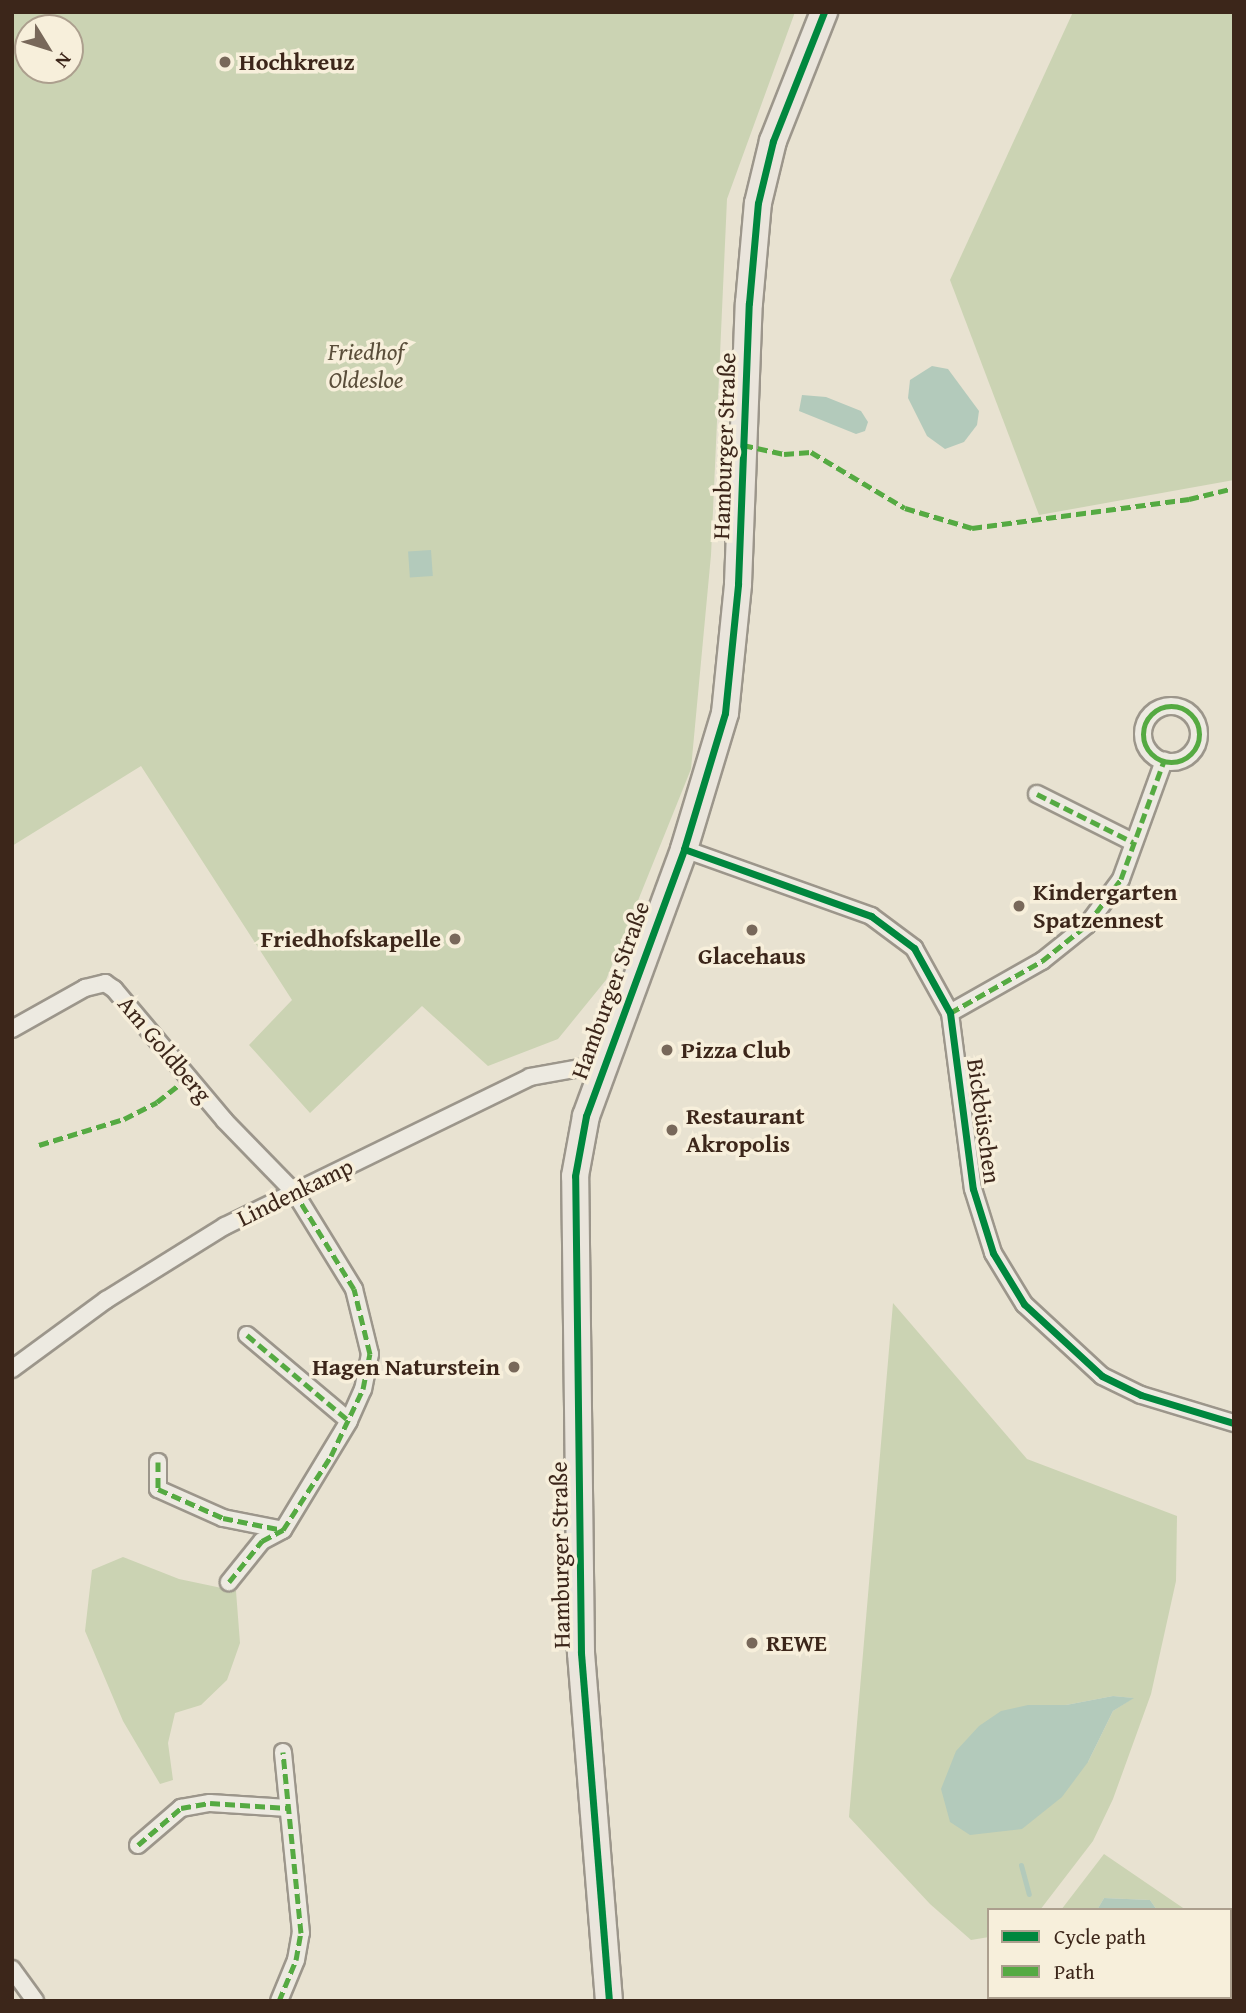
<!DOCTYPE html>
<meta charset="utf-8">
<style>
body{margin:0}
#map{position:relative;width:1246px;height:2013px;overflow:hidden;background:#e8e2d1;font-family:"Gentium Book Plus",serif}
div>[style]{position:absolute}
.green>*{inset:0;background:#cbd3b3}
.water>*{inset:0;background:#b3cabb;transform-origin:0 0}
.stream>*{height:5px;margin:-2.5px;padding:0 2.5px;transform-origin:2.5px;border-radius:2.5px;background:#b3cabb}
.roads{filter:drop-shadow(2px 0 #9c968b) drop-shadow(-2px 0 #9c968b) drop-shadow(0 2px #9c968b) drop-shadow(0 -2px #9c968b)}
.minor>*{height:16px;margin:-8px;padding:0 8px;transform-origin:8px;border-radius:8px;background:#edeae1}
.minor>.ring{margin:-8px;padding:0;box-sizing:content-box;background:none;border:16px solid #edeae1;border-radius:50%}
.primary>*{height:26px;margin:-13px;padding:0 13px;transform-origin:13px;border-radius:13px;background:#eae5dc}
.quiet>*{height:5px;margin-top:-2.5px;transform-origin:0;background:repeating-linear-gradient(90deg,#55aa42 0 10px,transparent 0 15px)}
.quiet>.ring{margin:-2.5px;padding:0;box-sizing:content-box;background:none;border:5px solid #55aa42;border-radius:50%}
.cycleway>*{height:7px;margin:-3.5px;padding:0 3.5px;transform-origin:3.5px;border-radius:3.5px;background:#00873e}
.dots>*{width:19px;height:19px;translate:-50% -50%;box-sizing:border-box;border:4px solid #f7efdb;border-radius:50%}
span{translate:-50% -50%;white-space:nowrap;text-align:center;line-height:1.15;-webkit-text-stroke:7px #f7efdb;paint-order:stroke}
.poi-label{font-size:24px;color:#3c261a;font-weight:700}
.left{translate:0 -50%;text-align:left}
.right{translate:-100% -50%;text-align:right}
.park-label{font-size:24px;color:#5a4e3a;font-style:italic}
.street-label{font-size:24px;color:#3c261a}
.frame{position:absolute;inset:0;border:14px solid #3c261a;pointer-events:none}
.legend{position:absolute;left:987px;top:1908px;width:245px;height:91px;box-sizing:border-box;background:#f7efdb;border:2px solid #ac9f8e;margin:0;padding:9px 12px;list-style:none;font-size:21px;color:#3c261a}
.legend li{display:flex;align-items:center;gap:14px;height:35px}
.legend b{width:35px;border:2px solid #ac9f8e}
.north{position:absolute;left:14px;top:14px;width:70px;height:70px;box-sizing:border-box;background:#f7efdb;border:2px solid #ac9f8e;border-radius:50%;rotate:128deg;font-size:19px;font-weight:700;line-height:28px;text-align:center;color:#3c261a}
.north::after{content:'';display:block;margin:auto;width:24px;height:32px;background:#78685a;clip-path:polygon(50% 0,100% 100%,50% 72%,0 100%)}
</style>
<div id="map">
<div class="green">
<i style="clip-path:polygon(evenodd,12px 12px,795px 12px,727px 199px,711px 555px,691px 769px,606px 980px,558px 1039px,488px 1066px,422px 1006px,310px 1113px,249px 1045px,292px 1000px,141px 766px,12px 846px,12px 12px,28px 28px,70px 28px,70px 70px,28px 70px,28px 28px)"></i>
<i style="clip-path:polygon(1073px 12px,1234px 12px,1234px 480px,1039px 515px,950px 280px)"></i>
<i style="clip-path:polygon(evenodd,893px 1303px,1027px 1459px,1177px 1516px,1176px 1581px,1151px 1694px,1113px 1799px,1093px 1841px,1040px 1910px,989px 1910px,989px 1937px,971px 1940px,930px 1904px,849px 1817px,893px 1303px,1113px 1696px,1133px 1698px,1113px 1711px,1088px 1762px,1028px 1705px,1066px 1705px,1113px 1696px)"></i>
<i style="clip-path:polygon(123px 1557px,179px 1579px,236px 1591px,240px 1643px,227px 1680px,201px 1705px,175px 1713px,168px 1743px,173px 1780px,160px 1784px,123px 1721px,85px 1631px,92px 1570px)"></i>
<i style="clip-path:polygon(1104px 1854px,1186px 1910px,1157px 1910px,1150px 1900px,1104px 1898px,1097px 1910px,1061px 1910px)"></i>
<i style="clip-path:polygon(1230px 1954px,1234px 2001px,1061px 1997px,1230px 1997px)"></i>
</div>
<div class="water">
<i style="clip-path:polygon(932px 366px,948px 369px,979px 411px,977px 425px,964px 442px,945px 449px,927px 436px,908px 398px,910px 380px)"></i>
<i style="clip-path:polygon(802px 395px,826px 397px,861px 411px,868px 422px,865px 431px,856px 434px,799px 411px)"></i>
<i style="left:431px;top:550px;width:26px;height:23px;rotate:86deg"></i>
<i style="clip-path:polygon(1113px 1696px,1134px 1698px,1113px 1711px,1088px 1762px,1062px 1797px,1022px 1829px,970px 1835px,950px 1822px,941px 1789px,956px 1751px,979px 1726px,1001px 1711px,1028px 1705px,1066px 1705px)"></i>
<i style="clip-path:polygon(1104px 1898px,1150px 1900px,1157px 1910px,1097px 1910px)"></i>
</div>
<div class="stream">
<i style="left:1021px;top:1865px;width:30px;rotate:75deg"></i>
<i style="left:1085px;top:1997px;width:6px;rotate:39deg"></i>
<i style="left:1215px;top:1997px;width:6px;rotate:39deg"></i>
</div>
<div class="roads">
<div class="minor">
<i class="ring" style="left:1143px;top:706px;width:40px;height:40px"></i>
<i style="left:1037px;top:794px;width:107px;rotate:26.6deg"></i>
<i style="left:684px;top:849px;width:199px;rotate:19.7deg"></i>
<i style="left:871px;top:916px;width:54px;rotate:36.7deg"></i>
<i style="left:914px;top:948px;width:74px;rotate:61deg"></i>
<i style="left:950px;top:1013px;width:177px;rotate:82.6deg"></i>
<i style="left:973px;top:1189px;width:67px;rotate:72.6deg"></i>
<i style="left:993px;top:1253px;width:60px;rotate:58.7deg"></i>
<i style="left:1024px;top:1304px;width:106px;rotate:42.7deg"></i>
<i style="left:1102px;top:1376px;width:43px;rotate:26deg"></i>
<i style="left:1141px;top:1395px;width:97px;rotate:16.8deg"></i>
<i style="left:950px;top:1013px;width:106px;rotate:-29.5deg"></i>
<i style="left:1042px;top:961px;width:58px;rotate:-38.7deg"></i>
<i style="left:1087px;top:925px;width:57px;rotate:-53.5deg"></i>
<i style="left:1121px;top:879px;width:126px;rotate:-70deg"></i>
<i style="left:12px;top:1029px;width:84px;rotate:-29.3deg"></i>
<i style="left:85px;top:988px;width:21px;rotate:-14deg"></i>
<i style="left:105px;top:983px;width:11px;rotate:34deg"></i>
<i style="left:114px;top:989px;width:172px;rotate:49.9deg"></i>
<i style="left:225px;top:1121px;width:100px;rotate:45.8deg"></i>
<i style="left:295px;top:1193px;width:113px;rotate:58.4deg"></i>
<i style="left:354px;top:1289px;width:67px;rotate:76.2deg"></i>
<i style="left:370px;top:1354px;width:36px;rotate:101deg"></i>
<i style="left:363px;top:1389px;width:35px;rotate:114deg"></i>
<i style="left:349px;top:1421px;width:127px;rotate:121.2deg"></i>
<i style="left:283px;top:1530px;width:24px;rotate:152deg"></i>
<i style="left:262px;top:1541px;width:53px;rotate:128.8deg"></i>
<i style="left:247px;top:1335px;width:133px;rotate:40.1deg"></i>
<i style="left:12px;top:1369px;width:117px;rotate:-36.3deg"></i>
<i style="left:106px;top:1300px;width:140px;rotate:-31.9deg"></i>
<i style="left:225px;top:1226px;width:339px;rotate:-26deg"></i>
<i style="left:530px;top:1077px;width:73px;rotate:-10.2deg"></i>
<i style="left:158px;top:1462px;width:27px;rotate:90deg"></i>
<i style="left:158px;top:1489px;width:71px;rotate:24deg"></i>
<i style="left:223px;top:1518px;width:61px;rotate:11.3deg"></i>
<i style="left:138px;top:1845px;width:57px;rotate:-40.7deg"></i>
<i style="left:181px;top:1808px;width:29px;rotate:-10deg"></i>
<i style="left:210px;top:1803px;width:78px;rotate:3.7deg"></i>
<i style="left:12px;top:1969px;width:39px;rotate:54deg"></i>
<i style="left:279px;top:2001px;width:44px;rotate:-67.5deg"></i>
<i style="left:296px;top:1960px;width:27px;rotate:-80deg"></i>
<i style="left:301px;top:1933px;width:182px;rotate:-95.7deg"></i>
</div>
<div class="primary">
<i style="left:609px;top:2001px;width:349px;rotate:-94.6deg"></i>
<i style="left:581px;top:1653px;width:477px;rotate:-90.7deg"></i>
<i style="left:575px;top:1176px;width:61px;rotate:-79.6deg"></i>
<i style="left:586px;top:1116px;width:284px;rotate:-69.8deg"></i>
<i style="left:684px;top:849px;width:142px;rotate:-73.2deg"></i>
<i style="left:725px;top:713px;width:130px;rotate:-84.2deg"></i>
<i style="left:738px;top:584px;width:281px;rotate:-87.8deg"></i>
<i style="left:749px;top:303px;width:100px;rotate:-84.9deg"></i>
<i style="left:758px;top:203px;width:64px;rotate:-76.4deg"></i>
<i style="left:773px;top:141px;width:139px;rotate:-68.4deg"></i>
</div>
</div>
<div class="quiet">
<i style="left:743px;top:445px;width:42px;rotate:12.4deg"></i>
<i style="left:784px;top:454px;width:27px;rotate:-4deg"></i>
<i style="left:811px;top:452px;width:109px;rotate:30.8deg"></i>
<i style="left:905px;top:508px;width:70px;rotate:16.6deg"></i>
<i style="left:972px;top:528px;width:219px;rotate:-7.6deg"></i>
<i style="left:1189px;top:499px;width:46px;rotate:-13.7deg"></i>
<i class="ring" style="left:1143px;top:706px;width:51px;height:51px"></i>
<i style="left:1037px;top:794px;width:107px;rotate:26.6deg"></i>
<i style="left:950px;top:1013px;width:106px;rotate:-29.5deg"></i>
<i style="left:1042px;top:961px;width:58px;rotate:-38.7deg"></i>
<i style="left:1087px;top:925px;width:57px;rotate:-53.5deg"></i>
<i style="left:1121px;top:879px;width:126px;rotate:-70deg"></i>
<i style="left:39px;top:1145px;width:89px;rotate:-17deg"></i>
<i style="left:124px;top:1119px;width:37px;rotate:-27deg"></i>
<i style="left:157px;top:1102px;width:39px;rotate:-38deg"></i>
<i style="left:247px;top:1335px;width:133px;rotate:40.1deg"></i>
<i style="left:158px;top:1462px;width:27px;rotate:90deg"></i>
<i style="left:158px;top:1489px;width:71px;rotate:24deg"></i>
<i style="left:223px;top:1518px;width:61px;rotate:11.3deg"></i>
<i style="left:229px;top:1582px;width:53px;rotate:-51.2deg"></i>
<i style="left:262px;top:1541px;width:24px;rotate:-28deg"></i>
<i style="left:283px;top:1530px;width:88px;rotate:-57deg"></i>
<i style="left:331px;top:1456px;width:74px;rotate:-64.5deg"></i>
<i style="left:363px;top:1389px;width:36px;rotate:-79deg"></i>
<i style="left:370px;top:1354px;width:67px;rotate:-103.8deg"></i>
<i style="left:354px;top:1289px;width:113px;rotate:-121.6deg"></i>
<i style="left:138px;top:1845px;width:57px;rotate:-40.7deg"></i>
<i style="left:181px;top:1808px;width:29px;rotate:-10deg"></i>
<i style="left:210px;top:1803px;width:78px;rotate:3.7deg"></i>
<i style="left:279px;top:2001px;width:44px;rotate:-67.5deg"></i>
<i style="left:296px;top:1960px;width:27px;rotate:-80deg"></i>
<i style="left:301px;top:1933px;width:182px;rotate:-95.7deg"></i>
</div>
<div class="cycleway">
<i style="left:684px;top:849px;width:199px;rotate:19.7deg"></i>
<i style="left:871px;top:916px;width:54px;rotate:36.7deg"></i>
<i style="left:914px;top:948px;width:74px;rotate:61deg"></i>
<i style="left:950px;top:1013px;width:177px;rotate:82.6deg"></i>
<i style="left:973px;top:1189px;width:67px;rotate:72.6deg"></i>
<i style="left:993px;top:1253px;width:60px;rotate:58.7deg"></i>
<i style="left:1024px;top:1304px;width:106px;rotate:42.7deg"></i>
<i style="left:1102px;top:1376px;width:43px;rotate:26deg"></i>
<i style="left:1141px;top:1395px;width:97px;rotate:16.8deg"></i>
<i style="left:609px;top:2001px;width:349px;rotate:-94.6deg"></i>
<i style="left:581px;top:1653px;width:477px;rotate:-90.7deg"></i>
<i style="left:575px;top:1176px;width:61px;rotate:-79.6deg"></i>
<i style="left:586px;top:1116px;width:284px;rotate:-69.8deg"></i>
<i style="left:684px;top:849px;width:142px;rotate:-73.2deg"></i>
<i style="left:725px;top:713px;width:130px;rotate:-84.2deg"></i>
<i style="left:738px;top:584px;width:281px;rotate:-87.8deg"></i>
<i style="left:749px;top:303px;width:100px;rotate:-84.9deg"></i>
<i style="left:758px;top:203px;width:64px;rotate:-76.4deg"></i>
<i style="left:773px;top:141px;width:139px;rotate:-68.4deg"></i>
</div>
<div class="dots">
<i style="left:225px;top:62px;background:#78685a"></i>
<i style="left:1019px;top:906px;background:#78685a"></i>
<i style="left:752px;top:930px;background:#78685a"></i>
<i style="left:455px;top:939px;background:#78685a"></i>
<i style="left:667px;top:1050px;background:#78685a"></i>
<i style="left:672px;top:1130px;background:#78685a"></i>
<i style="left:514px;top:1367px;background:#78685a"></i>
<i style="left:752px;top:1643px;background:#78685a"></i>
</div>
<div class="poi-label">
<span class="left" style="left:239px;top:62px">Hochkreuz</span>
<span class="left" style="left:1033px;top:906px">Kindergarten<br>Spatzennest</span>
<span class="right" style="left:441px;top:939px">Friedhofskapelle</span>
<span style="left:752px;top:956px">Glacehaus</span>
<span class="left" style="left:681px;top:1050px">Pizza Club</span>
<span class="left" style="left:686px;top:1130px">Restaurant<br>Akropolis</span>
<span class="right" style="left:500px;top:1367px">Hagen Naturstein</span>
<span class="left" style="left:766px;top:1643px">REWE</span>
</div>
<div class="park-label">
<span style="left:366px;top:366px">Friedhof<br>Oldesloe</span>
</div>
<div class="street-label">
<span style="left:724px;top:446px;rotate:-88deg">Hamburger Straße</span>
<span style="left:610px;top:990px;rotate:-70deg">Hamburger Straße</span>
<span style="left:165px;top:1049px;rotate:50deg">Am Goldberg</span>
<span style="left:984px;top:1121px;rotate:82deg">Bickbüschen</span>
<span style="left:295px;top:1192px;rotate:-26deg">Lindenkamp</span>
<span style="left:560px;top:1555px;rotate:-91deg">Hamburger Straße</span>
</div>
<div class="frame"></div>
<ul class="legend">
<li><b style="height:9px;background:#00873e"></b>Cycle path</li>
<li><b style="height:9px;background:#55aa42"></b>Path</li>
</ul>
<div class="north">N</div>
</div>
